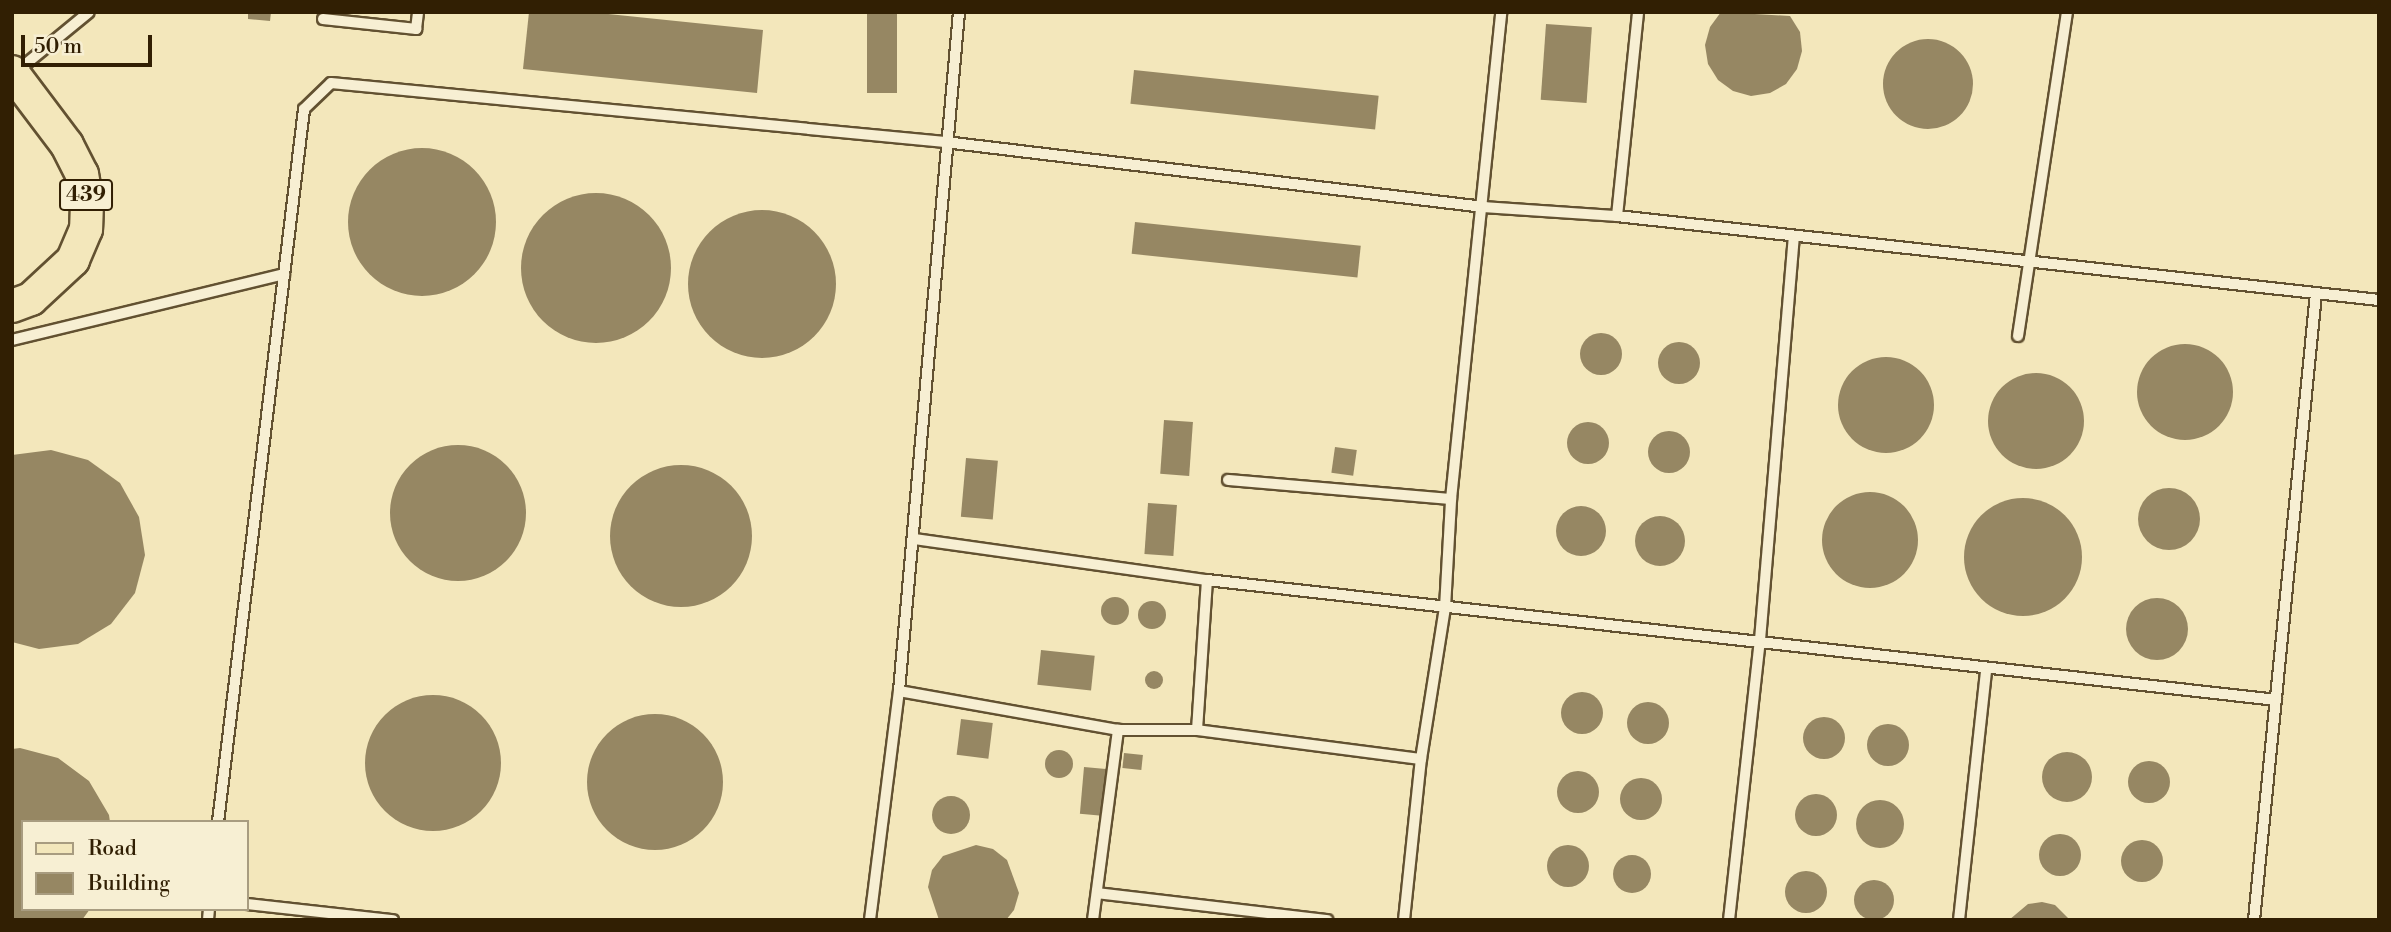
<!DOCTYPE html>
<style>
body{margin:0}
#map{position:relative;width:2391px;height:932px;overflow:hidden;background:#f3e7bb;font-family:"Libre Bodoni",serif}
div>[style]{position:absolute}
.building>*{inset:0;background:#968763;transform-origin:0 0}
.round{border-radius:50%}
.roads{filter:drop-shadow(2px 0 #625131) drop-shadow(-2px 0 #625131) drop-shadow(0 2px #625131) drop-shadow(0 -2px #625131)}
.lane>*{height:10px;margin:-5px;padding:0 5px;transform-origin:5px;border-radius:5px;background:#f7efd3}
.primary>*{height:32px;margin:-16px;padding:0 16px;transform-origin:16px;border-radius:16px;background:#f3e7bb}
span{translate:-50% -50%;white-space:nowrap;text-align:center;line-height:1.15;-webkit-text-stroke:5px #f7efd3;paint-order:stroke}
.shield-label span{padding:2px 5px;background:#f7efd3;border:2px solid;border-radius:5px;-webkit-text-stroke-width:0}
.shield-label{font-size:21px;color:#311f03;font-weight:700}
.frame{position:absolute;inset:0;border:14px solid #311f03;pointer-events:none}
.legend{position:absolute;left:21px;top:820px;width:228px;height:91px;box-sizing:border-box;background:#f7efd3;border:2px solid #a89c80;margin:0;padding:9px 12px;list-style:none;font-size:21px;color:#311f03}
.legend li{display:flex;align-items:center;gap:14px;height:35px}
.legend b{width:35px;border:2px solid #a89c80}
.scale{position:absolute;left:21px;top:35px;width:131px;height:32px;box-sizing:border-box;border:4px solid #311f03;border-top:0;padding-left:9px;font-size:21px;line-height:24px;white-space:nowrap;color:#311f03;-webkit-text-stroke:5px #f7efd3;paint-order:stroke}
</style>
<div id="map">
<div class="building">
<i style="clip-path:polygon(248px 12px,271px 12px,270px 21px,248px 19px)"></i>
<i style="clip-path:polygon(529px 12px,589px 12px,763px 30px,757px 93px,523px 69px)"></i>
<i style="left:867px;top:12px;width:30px;height:81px"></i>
<i style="clip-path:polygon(1721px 12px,1790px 16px,1800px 32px,1802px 51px,1797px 69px,1786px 84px,1770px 93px,1751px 96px,1733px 91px,1718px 80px,1708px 64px,1705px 45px,1710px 27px)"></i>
<i style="left:1546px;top:24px;width:46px;height:76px;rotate:4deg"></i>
<i class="round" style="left:1883px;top:39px;width:90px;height:90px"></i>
<i style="left:1134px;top:70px;width:246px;height:34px;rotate:6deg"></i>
<i class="round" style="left:348px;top:148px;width:148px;height:148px"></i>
<i class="round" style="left:521px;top:193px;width:150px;height:150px"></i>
<i class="round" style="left:688px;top:210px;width:148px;height:148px"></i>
<i style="left:1135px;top:222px;width:227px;height:32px;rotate:6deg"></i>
<i class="round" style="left:1580px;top:333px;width:42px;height:42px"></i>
<i class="round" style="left:1658px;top:342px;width:42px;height:42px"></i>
<i class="round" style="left:2137px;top:344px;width:96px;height:96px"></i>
<i class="round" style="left:1838px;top:357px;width:96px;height:96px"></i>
<i class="round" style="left:1988px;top:373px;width:96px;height:96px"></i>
<i style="left:1164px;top:420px;width:29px;height:54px;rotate:4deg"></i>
<i class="round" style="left:1567px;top:422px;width:42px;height:42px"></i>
<i class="round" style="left:1648px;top:431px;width:42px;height:42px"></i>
<i class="round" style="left:390px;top:445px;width:136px;height:136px"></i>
<i style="left:1335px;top:447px;width:22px;height:26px;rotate:8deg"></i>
<i style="clip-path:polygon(51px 450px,88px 460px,120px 483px,139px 517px,145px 555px,135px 593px,111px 624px,78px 644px,39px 649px,12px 642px,12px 455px)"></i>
<i style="left:966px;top:458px;width:32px;height:59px;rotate:5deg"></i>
<i class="round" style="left:610px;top:465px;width:142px;height:142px"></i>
<i class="round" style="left:2138px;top:488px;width:62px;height:62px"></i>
<i class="round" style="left:1822px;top:492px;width:96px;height:96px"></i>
<i class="round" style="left:1964px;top:498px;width:118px;height:118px"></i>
<i style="left:1148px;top:503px;width:29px;height:51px;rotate:4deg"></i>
<i class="round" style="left:1556px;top:506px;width:50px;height:50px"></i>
<i class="round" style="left:1635px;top:516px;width:50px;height:50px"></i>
<i class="round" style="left:1101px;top:597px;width:28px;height:28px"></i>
<i class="round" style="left:2126px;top:598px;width:62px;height:62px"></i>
<i class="round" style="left:1138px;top:601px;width:28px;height:28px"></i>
<i style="left:1041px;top:650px;width:54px;height:35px;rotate:6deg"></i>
<i class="round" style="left:1145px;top:671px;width:18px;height:18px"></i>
<i class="round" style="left:1561px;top:692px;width:42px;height:42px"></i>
<i class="round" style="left:365px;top:695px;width:136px;height:136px"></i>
<i class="round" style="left:1627px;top:702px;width:42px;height:42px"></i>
<i class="round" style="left:587px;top:714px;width:136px;height:136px"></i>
<i class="round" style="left:1803px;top:717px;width:42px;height:42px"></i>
<i style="left:961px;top:719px;width:32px;height:36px;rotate:7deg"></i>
<i class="round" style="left:1867px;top:724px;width:42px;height:42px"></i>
<i style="clip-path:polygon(20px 748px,58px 758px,89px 781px,109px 815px,110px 822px,23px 822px,23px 909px,90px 909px,82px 920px,12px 920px,12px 749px)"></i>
<i class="round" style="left:1045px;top:750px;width:28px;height:28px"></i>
<i class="round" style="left:2042px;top:752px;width:50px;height:50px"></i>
<i style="left:1124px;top:753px;width:19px;height:15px;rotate:6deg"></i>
<i class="round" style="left:2128px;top:761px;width:42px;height:42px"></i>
<i style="left:1084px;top:767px;width:22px;height:47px;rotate:5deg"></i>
<i class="round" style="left:1557px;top:771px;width:42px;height:42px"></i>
<i class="round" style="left:1620px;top:778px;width:42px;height:42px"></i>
<i class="round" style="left:1795px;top:794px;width:42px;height:42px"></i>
<i class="round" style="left:932px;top:796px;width:38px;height:38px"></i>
<i class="round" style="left:1856px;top:800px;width:48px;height:48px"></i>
<i class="round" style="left:2039px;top:834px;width:42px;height:42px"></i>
<i class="round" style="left:2121px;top:840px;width:42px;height:42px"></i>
<i style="clip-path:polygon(976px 845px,993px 849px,1007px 860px,1019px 893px,1014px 910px,1006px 920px,939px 920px,928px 887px,932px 870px,943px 856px)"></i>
<i class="round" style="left:1547px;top:845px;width:42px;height:42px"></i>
<i class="round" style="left:1613px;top:855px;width:38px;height:38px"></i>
<i class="round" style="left:1785px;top:871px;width:42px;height:42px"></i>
<i class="round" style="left:1854px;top:880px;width:40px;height:40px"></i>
<i style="clip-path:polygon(2042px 902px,2055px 905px,2070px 920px,2009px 920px,2028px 904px)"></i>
</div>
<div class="roads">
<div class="lane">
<i style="left:323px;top:19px;width:94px;rotate:6.1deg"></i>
<i style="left:416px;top:29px;width:17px;rotate:-83deg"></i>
<i style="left:16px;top:72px;width:94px;rotate:-39.4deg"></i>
<i style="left:1617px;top:216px;width:205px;rotate:-84.1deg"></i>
<i style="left:2018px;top:336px;width:328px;rotate:-81.4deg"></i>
<i style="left:12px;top:340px;width:280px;rotate:-13.6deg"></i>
<i style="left:1228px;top:480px;width:224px;rotate:4.9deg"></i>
<i style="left:914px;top:539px;width:296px;rotate:8deg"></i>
<i style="left:1207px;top:580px;width:1076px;rotate:6.4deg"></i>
<i style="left:899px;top:691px;width:222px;rotate:10.1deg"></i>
<i style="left:1118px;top:730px;width:79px"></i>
<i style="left:1197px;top:730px;width:226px;rotate:7.4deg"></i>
<i style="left:1197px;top:730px;width:150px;rotate:-86.2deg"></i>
<i style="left:218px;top:822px;width:718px;rotate:-83.12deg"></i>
<i style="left:304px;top:109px;width:37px;rotate:-44deg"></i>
<i style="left:331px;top:83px;width:617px;rotate:5.49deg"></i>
<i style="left:945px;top:142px;width:543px;rotate:6.88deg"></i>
<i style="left:1484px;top:207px;width:133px;rotate:3.9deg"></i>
<i style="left:1617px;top:216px;width:767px;rotate:6.29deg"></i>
<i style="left:1097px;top:893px;width:232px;rotate:6.7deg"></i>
<i style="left:247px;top:904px;width:147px;rotate:6.3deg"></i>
<i style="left:208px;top:920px;width:11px;rotate:-85deg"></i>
<i style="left:870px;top:920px;width:231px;rotate:-82.8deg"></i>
<i style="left:899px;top:691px;width:682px;rotate:-84.95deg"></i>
<i style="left:1093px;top:920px;width:192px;rotate:-82.5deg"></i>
<i style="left:1404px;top:920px;width:162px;rotate:-84deg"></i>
<i style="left:1421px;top:759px;width:153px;rotate:-81deg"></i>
<i style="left:1445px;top:608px;width:109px;rotate:-86.8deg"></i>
<i style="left:1451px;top:499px;width:490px;rotate:-84.1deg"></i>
<i style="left:1729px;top:920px;width:282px;rotate:-83.7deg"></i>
<i style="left:1760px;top:640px;width:403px;rotate:-85.2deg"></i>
<i style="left:1959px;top:920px;width:251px;rotate:-83.8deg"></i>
<i style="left:2254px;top:920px;width:630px;rotate:-84.35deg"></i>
</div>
<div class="primary">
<i style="left:12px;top:72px;width:91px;rotate:53deg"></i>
<i style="left:67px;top:145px;width:33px;rotate:63deg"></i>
<i style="left:82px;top:174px;width:29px;rotate:80deg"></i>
<i style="left:87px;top:203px;width:26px;rotate:92deg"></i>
<i style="left:86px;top:229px;width:34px;rotate:113deg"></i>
<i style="left:73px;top:260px;width:57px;rotate:137.1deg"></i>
<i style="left:31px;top:299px;width:20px;rotate:160deg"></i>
</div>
</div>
<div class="shield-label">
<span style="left:86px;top:195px">439</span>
</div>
<div class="frame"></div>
<ul class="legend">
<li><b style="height:9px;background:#f3e7bb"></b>Road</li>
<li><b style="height:19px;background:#968763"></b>Building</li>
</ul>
<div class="scale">50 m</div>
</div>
